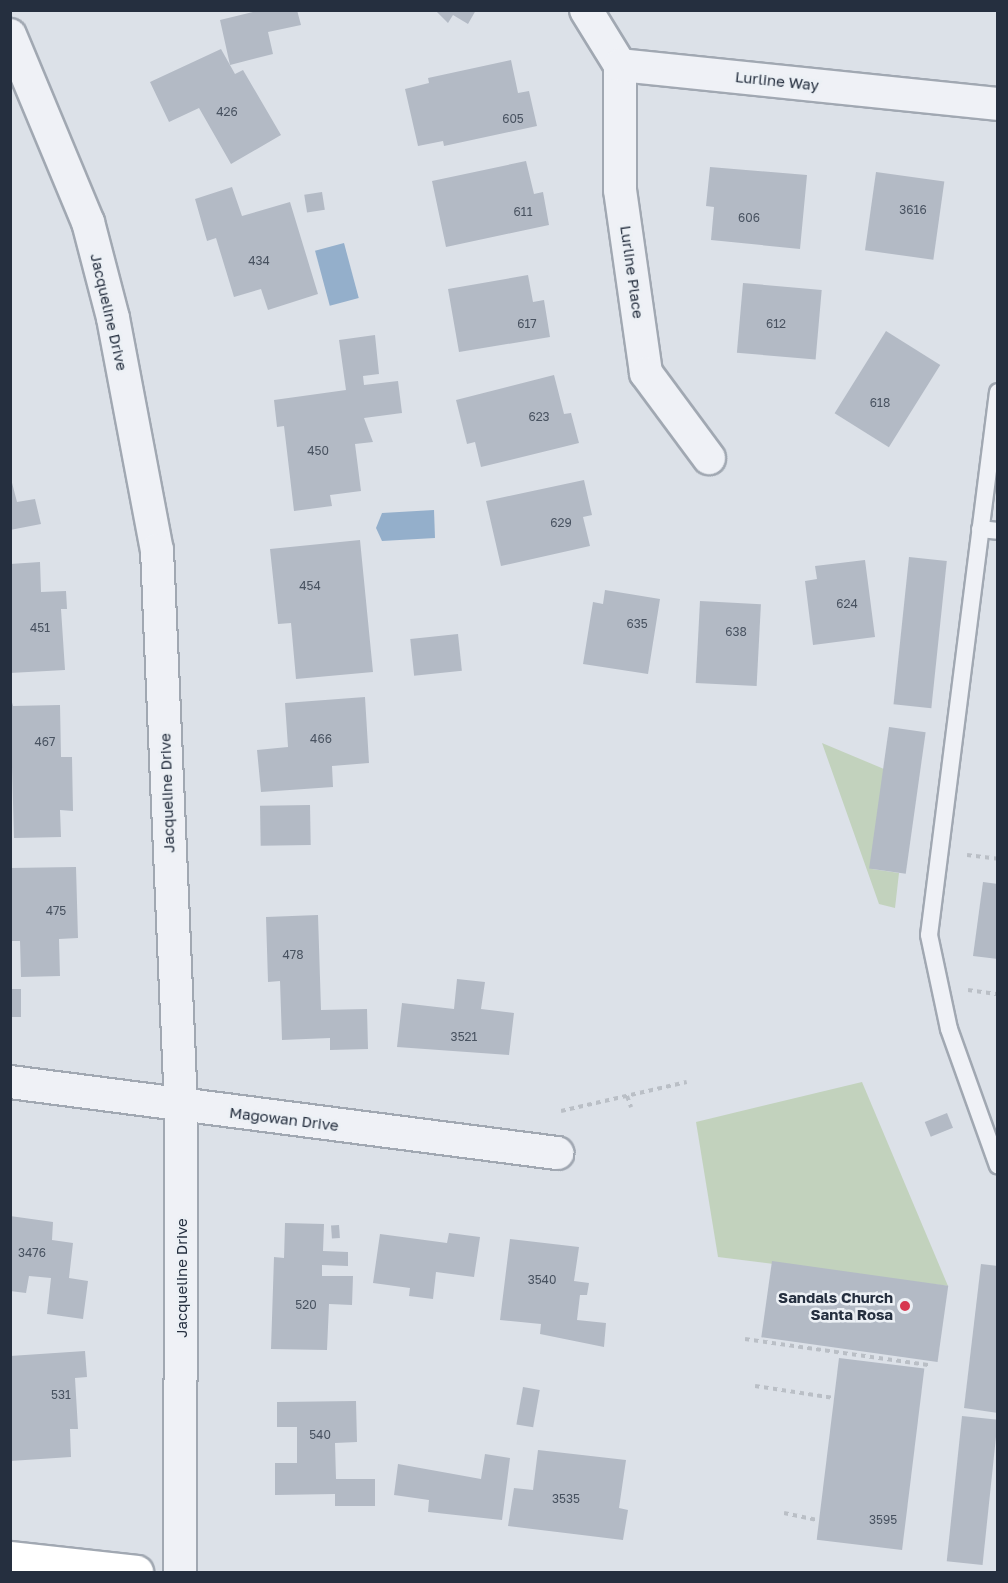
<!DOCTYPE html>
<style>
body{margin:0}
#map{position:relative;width:1008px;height:1583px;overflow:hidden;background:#dce1e8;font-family:"Golos Text",sans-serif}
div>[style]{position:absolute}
.green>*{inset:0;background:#c2d2bd}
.water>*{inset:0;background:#94afcb;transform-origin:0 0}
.building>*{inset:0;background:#b3bac5;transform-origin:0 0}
.path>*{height:4px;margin-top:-2px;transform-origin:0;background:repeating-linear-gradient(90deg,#babfc6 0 4.5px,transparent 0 9px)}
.roads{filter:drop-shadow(2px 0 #a1a8b2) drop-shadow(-2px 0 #a1a8b2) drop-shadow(0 2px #a1a8b2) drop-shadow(0 -2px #a1a8b2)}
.lane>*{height:16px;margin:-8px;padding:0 8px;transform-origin:8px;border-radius:8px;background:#eff1f6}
.street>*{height:32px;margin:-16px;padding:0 16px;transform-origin:16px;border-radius:16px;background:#eff1f6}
.secondary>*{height:33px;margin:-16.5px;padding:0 16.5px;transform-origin:16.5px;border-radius:16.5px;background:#fff}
.dots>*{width:16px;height:16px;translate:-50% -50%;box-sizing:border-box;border:3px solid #ecf0f5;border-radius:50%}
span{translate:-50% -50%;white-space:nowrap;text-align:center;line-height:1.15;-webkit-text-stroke:5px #ecf0f5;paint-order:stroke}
.number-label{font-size:12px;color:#485260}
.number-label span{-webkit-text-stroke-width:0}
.street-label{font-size:15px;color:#252f3f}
.poi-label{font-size:15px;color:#252f3f;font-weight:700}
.right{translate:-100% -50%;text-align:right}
.frame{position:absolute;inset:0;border:12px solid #252f3f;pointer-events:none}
</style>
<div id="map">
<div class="green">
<i style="clip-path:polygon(822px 743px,884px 769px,872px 869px,899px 873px,895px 908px,879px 904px)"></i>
<i style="clip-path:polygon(862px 1082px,948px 1286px,718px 1257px,696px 1122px)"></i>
</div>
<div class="water">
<i style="left:344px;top:243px;width:57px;height:30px;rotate:75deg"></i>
<i style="clip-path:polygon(434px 510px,435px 538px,382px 541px,376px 528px,382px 513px)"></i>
</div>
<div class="building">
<i style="clip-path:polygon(261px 10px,297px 10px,301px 25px,268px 32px,273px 54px,230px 65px,220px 20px)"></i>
<i style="clip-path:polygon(435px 10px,476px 10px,468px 24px,453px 15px,448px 23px)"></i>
<i style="clip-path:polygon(221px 49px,235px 74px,243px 70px,281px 135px,231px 164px,199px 108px,169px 122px,150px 82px)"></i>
<i style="clip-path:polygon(511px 60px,518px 93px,529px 91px,537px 126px,444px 146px,443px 141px,418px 146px,405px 89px,429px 83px,428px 78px)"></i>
<i style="clip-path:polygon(526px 161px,534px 194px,543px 192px,549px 225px,446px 247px,432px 181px)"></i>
<i style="clip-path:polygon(710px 167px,807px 175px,800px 249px,711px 240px,714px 207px,706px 206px)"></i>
<i style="left:876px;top:172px;width:69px;height:79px;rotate:8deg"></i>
<i style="clip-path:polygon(232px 187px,242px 216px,290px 202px,318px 294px,268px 310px,261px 289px,234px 297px,216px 238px,207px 241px,195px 199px)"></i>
<i style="left:322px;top:192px;width:18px;height:18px;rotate:81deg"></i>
<i style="clip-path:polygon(528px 275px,533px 302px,544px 300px,550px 337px,459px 352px,448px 289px)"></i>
<i style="left:743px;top:283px;width:79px;height:70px;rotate:5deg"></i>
<i style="left:886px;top:331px;width:64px;height:97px;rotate:32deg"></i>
<i style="clip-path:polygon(375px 335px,379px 374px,363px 376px,364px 385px,398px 381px,402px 413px,364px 418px,373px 442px,355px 444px,361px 491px,330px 495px,332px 506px,294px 511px,284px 426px,277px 427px,274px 400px,346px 390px,339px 340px)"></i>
<i style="clip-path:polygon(554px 375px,564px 414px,571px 413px,579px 443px,481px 467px,475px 442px,467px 444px,456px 400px)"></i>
<i style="clip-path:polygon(10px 475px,17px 502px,35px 499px,41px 524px,10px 530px)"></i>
<i style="clip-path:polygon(584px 480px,592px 515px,583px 517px,590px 546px,501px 566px,486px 501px)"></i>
<i style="clip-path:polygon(360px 540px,373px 672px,296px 679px,291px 623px,278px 624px,270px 549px)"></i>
<i style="left:909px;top:557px;width:38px;height:148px;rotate:6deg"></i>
<i style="clip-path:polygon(865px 560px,875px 637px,813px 645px,805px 581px,817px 579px,815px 566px)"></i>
<i style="clip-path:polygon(40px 562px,41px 592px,66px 591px,67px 609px,61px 609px,65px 670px,10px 673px,10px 564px)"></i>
<i style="clip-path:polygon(605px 590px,660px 599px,648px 674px,583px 664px,593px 602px,603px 604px)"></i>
<i style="left:700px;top:601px;width:61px;height:82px;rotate:3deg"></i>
<i style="left:458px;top:634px;width:37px;height:48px;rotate:84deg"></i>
<i style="clip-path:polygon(10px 695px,13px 706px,60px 705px,61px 757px,72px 757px,73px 811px,60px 810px,61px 837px,14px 838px)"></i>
<i style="clip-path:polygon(365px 697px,369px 763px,332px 766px,333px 787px,261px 792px,257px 750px,288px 747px,285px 703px)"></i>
<i style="left:889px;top:727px;width:37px;height:143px;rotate:8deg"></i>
<i style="left:310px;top:805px;width:40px;height:50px;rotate:89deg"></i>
<i style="clip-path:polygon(76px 867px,78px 938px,59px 939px,60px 976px,21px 977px,20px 941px,10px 941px,10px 868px)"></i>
<i style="clip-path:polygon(983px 882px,998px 884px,998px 959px,973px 956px)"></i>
<i style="clip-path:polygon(318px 915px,321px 1010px,367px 1009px,368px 1049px,330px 1050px,330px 1038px,282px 1040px,280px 981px,268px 982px,266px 917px)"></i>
<i style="clip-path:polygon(457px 979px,485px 982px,481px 1009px,514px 1013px,509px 1055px,397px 1047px,402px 1003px,454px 1009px)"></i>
<i style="left:10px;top:989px;width:11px;height:28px"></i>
<i style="left:947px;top:1113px;width:16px;height:24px;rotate:68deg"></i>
<i style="clip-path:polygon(10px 1216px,53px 1222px,52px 1240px,73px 1243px,69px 1278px,88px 1281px,83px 1319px,47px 1314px,51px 1278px,29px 1276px,26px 1293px,10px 1291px)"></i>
<i style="clip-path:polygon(285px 1223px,324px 1224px,323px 1251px,348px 1252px,348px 1266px,322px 1265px,322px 1276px,353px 1276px,352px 1305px,329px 1304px,327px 1350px,271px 1349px,274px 1257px,284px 1258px)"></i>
<i style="left:339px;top:1225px;width:13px;height:8px;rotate:86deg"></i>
<i style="clip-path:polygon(449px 1233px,480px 1237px,474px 1277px,436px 1272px,433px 1299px,409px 1296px,410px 1288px,373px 1283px,380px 1234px,447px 1243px)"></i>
<i style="clip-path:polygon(510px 1239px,579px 1247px,574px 1281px,589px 1283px,587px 1295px,580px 1295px,577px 1320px,606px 1323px,604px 1347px,540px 1334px,541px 1324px,500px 1320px)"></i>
<i style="left:772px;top:1261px;width:178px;height:77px;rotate:8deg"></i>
<i style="clip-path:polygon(981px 1264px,998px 1266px,998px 1413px,964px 1408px)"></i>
<i style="clip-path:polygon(85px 1351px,87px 1377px,75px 1378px,78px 1429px,70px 1429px,71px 1457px,10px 1461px,10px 1356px)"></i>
<i style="left:839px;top:1358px;width:86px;height:183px;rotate:7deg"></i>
<i style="left:523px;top:1387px;width:17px;height:38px;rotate:10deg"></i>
<i style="clip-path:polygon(356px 1401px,357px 1442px,335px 1443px,336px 1479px,375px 1479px,375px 1506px,335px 1506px,335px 1494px,275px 1495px,275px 1463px,297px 1463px,297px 1427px,277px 1427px,277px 1402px)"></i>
<i style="left:962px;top:1416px;width:36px;height:146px;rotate:6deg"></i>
<i style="clip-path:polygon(538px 1450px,626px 1460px,619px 1508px,628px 1510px,623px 1540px,508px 1526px,514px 1488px,533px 1490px)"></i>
<i style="clip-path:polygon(485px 1454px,510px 1458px,502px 1520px,428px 1512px,429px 1500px,394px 1495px,398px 1464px,481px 1479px)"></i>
</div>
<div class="path">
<i style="left:967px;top:855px;width:31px;rotate:7deg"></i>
<i style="left:968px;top:990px;width:30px;rotate:8deg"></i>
<i style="left:627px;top:1096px;width:12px;rotate:70deg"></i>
<i style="left:561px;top:1111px;width:129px;rotate:-13deg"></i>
<i style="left:745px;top:1339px;width:185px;rotate:8.1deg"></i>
<i style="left:755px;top:1386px;width:80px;rotate:8.6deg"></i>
<i style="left:784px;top:1513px;width:35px;rotate:12deg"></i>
</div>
<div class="roads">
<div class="lane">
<i style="left:998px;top:392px;width:547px;rotate:97.24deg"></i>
<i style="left:929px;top:935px;width:96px;rotate:78deg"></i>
<i style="left:949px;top:1029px;width:145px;rotate:70.3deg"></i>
<i style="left:980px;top:529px;width:18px;rotate:6deg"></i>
</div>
<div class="street">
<i style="left:586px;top:10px;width:65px;rotate:58.3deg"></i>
<i style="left:10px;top:35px;width:203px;rotate:67.4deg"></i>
<i style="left:88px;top:222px;width:99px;rotate:75.4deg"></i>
<i style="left:113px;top:318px;width:236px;rotate:79.3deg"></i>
<i style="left:157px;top:550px;width:557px;rotate:87.53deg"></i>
<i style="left:181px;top:1106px;width:466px;rotate:90.1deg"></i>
<i style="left:620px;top:65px;width:125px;rotate:90deg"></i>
<i style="left:620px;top:190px;width:185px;rotate:81.9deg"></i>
<i style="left:646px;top:373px;width:106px;rotate:53.5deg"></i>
<i style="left:620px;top:65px;width:380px;rotate:5.9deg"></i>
<i style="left:10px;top:1082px;width:552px;rotate:7.4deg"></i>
</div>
<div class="secondary">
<i style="left:10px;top:1558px;width:127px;rotate:6.3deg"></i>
</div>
</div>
<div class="dots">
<i style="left:905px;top:1306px;background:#d73750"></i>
</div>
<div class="number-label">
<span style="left:227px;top:112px">426</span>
<span style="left:513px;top:119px">605</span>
<span style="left:913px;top:210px">3616</span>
<span style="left:523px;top:212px">611</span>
<span style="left:749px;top:218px">606</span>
<span style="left:259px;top:261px">434</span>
<span style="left:527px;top:324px">617</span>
<span style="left:776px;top:324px">612</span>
<span style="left:880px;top:403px">618</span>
<span style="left:539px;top:417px">623</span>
<span style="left:318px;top:451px">450</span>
<span style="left:561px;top:523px">629</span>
<span style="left:310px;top:586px">454</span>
<span style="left:847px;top:604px">624</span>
<span style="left:637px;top:624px">635</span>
<span style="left:40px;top:628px">451</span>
<span style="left:736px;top:632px">638</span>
<span style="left:321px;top:739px">466</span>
<span style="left:45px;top:742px">467</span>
<span style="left:56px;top:911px">475</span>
<span style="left:293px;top:955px">478</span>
<span style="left:464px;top:1037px">3521</span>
<span style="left:32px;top:1253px">3476</span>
<span style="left:542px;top:1280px">3540</span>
<span style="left:306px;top:1305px">520</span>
<span style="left:61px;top:1395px">531</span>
<span style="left:320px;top:1435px">540</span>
<span style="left:566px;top:1499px">3535</span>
<span style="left:883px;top:1520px">3595</span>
</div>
<div class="street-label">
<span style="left:777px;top:81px;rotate:6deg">Lurline Way</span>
<span style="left:632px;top:272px;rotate:82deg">Lurline Place</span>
<span style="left:109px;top:312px;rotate:77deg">Jacqueline Drive</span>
<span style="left:167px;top:793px;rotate:-92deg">Jacqueline Drive</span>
<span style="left:284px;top:1119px;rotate:7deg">Magowan Drive</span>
<span style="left:182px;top:1278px;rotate:-90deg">Jacqueline Drive</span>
</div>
<div class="poi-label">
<span class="right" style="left:893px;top:1306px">Sandals Church<br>Santa Rosa</span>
</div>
<div class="frame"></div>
</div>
